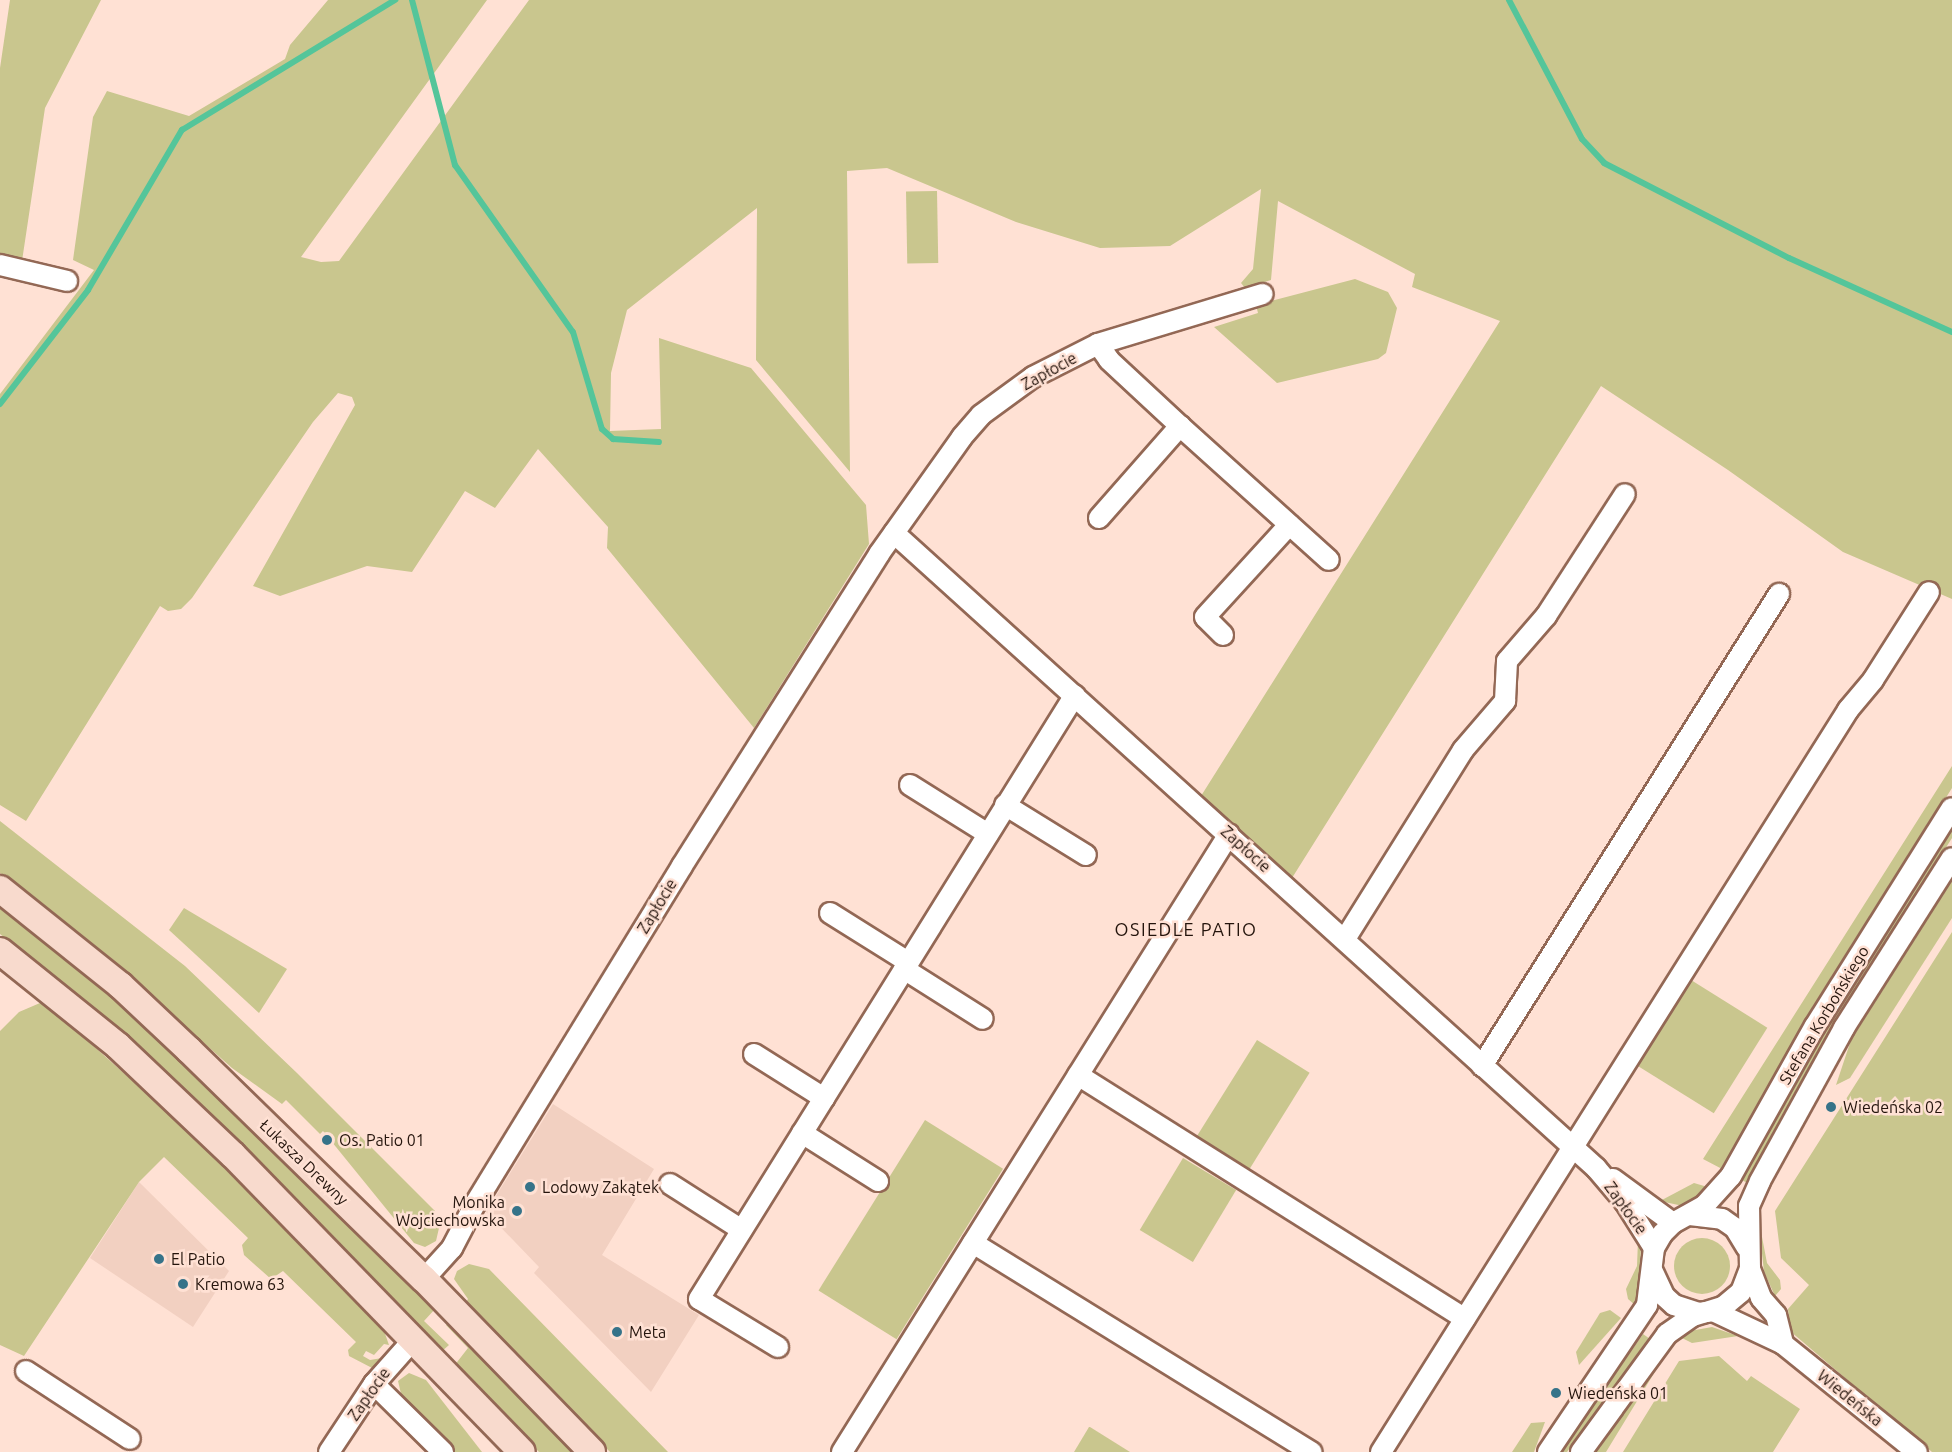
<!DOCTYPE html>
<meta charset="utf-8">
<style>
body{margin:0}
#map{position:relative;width:1952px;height:1452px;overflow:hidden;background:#ffe1d4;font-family:Ubuntu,sans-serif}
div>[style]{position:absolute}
.built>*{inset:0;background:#f2d0c1}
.green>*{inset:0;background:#c9c68e;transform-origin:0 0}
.round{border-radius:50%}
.stream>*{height:6px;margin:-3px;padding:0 3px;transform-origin:3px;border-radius:3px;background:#54c59a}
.roads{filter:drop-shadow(2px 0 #936855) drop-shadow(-2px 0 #936855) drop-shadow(0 2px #936855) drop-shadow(0 -2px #936855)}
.minor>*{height:20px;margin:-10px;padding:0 10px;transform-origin:10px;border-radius:10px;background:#fff}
.major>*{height:26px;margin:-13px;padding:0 13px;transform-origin:13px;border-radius:13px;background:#f8dacd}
.dots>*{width:16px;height:16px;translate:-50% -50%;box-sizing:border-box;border:3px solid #ffe1d4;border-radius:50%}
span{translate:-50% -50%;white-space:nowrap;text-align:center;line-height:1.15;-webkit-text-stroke:5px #ffe1d4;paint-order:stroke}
.street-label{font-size:16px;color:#24140c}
.poi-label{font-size:16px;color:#24140c}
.left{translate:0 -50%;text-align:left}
.right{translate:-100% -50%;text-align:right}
.neighbourhood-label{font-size:18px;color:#24140c;letter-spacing:1.5px}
</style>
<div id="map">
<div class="built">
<i style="clip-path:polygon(553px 1104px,654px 1169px,602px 1255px,699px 1315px,651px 1392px,534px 1273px,539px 1267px,486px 1212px)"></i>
<i style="clip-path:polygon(139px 1182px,229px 1271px,193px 1327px,90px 1258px)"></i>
</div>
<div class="green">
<i style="clip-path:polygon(10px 0,101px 0,45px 108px,22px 261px,0 256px,0 68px)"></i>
<i style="clip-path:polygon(328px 0,487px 0,301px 257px,321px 262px,339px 261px,529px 0,1952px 0,1952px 599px,1843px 552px,1728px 470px,1601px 386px,1292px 878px,1201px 796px,1500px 321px,1412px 287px,1415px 274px,1278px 201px,1271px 280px,1245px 288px,1241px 283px,1253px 269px,1261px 189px,1170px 246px,1100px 248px,1016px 222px,887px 168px,847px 171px,850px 472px,756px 360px,757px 208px,627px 310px,611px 373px,610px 431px,661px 429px,659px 338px,751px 368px,866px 505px,869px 544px,754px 728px,607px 548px,608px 527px,538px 449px,495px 508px,465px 491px,412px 572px,367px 566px,280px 596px,253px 586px,355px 405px,352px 397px,338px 393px,313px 422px,192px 598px,181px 609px,168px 611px,160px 606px,26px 821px,0 805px,0 394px,94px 270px,73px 260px,93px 117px,107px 91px,189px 116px,285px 59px,290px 45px)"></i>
<i style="left:937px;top:191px;width:72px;height:31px;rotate:89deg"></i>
<i style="clip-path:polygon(1355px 279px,1388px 292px,1397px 308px,1386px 353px,1378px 359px,1277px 383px,1214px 327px,1258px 313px,1256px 305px)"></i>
<i style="clip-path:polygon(1952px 766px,1952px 788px,1815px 1006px,1724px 1170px,1703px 1159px)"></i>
<i style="clip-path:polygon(0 821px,185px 966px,297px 1073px,435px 1211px,431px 1215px,439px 1228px,436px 1241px,425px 1247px,414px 1243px,323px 1131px,320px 1134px,286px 1100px,282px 1104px,232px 1068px,95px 946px,0 873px)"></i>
<i style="clip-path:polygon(1952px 830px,1952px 838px,1841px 1013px,1747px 1183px,1742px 1180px,1839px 1007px)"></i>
<i style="clip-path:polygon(1952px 879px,1952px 918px,1850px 1078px,1836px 1085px,1851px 1040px)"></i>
<i style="clip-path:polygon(0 904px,118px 999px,345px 1217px,435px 1309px,424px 1321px,449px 1345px,441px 1352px,104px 1021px,0 934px)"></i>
<i style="clip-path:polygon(184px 908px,287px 969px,259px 1013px,169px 930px)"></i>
<i style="clip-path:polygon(1952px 932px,1952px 1452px,1932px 1452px,1790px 1331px,1788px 1309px,1809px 1285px,1781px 1258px,1775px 1211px)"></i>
<i style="left:1691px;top:980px;width:90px;height:101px;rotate:32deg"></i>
<i style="clip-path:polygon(40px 1003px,48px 1005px,187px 1130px,383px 1328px,389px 1345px,384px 1344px,374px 1355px,366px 1351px,363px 1356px,370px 1360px,382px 1358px,374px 1369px,349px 1356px,348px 1350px,356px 1342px,283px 1271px,271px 1279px,244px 1255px,242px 1245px,248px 1238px,164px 1157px,139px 1182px,24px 1356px,0 1345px,0 1031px,19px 1012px)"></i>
<i style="left:1257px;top:1040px;width:62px;height:118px;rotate:32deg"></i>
<i style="left:925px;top:1120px;width:92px;height:201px;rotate:32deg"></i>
<i style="left:1183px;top:1158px;width:62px;height:84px;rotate:31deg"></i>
<i style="clip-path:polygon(1694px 1183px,1711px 1188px,1683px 1206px,1660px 1201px)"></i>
<i style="clip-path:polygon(1758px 1216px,1767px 1263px,1780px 1280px,1781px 1289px,1775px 1296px,1764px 1272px)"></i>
<i class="round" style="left:1674px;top:1238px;width:56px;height:56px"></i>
<i style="clip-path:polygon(1638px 1240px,1641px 1244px,1640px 1282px,1635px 1305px,1628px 1299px,1626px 1289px,1637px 1266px)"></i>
<i style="clip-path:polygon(469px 1264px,489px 1269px,668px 1452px,610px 1452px,465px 1304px,468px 1299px,454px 1279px,457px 1271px)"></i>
<i style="clip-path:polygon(1610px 1310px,1621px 1318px,1579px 1365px,1576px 1352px,1600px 1313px)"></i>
<i style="clip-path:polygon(448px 1323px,575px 1452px,539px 1452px,454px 1366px,468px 1348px,446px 1325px)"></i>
<i style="clip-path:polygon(1712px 1327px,1738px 1336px,1692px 1343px,1682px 1338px,1690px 1331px)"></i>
<i style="clip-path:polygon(1643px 1334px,1650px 1339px,1567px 1452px,1561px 1452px)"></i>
<i style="clip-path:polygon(1667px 1352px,1606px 1452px,1594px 1452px,1643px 1386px)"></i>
<i style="clip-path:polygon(1719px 1356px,1747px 1381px,1751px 1376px,1800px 1409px,1773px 1452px,1623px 1452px,1679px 1361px)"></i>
<i style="clip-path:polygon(409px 1373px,426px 1380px,482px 1452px,455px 1452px,402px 1398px,398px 1381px)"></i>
<i style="clip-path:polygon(1545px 1422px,1534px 1452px,1512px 1452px,1531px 1423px)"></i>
<i style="clip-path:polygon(1089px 1427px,1090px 1427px,1130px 1452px,1074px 1452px)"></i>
</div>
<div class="stream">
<i style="left:412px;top:0;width:171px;rotate:75.4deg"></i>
<i style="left:455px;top:165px;width:204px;rotate:54.8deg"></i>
<i style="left:573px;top:332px;width:101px;rotate:73.4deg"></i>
<i style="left:602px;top:429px;width:15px;rotate:42deg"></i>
<i style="left:613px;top:439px;width:46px;rotate:3.7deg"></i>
<i style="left:1509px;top:0;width:157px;rotate:62.3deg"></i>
<i style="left:1582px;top:139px;width:33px;rotate:47deg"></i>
<i style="left:1604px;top:163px;width:208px;rotate:27.2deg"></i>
<i style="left:1789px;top:258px;width:179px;rotate:24.4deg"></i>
<i style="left:0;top:404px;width:144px;rotate:-52.3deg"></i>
<i style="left:88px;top:290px;width:186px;rotate:-59.6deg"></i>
<i style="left:182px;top:130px;width:250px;rotate:-31.4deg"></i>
</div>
<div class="roads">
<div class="minor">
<i style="left:0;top:265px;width:69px;rotate:13.4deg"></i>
<i style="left:1098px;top:344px;width:19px;rotate:55deg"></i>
<i style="left:1109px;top:360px;width:97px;rotate:42.9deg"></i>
<i style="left:1180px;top:426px;width:200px;rotate:42deg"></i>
<i style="left:1099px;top:518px;width:123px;rotate:-48.6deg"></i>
<i style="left:894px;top:533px;width:947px;rotate:42.13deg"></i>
<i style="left:1596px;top:1168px;width:45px;rotate:49.5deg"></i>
<i style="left:1625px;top:1202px;width:54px;rotate:57.8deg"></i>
<i style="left:1223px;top:635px;width:25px;rotate:-135deg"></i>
<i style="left:1205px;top:617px;width:125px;rotate:-47.6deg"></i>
<i style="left:910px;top:785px;width:92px;rotate:32.1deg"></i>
<i style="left:1005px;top:805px;width:95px;rotate:31.7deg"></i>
<i style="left:830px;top:913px;width:92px;rotate:32.1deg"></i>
<i style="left:1345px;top:939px;width:223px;rotate:-58deg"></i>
<i style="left:1463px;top:750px;width:65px;rotate:-49.4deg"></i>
<i style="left:1505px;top:701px;width:40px;rotate:-87.1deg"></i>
<i style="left:1507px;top:661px;width:60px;rotate:-49.1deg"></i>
<i style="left:1546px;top:616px;width:145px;rotate:-57.1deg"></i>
<i style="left:904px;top:969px;width:93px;rotate:32.3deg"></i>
<i style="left:754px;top:1054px;width:83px;rotate:32.2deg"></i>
<i style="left:1482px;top:1066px;width:558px;rotate:-57.82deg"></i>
<i style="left:1078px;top:1075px;width:457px;rotate:32.2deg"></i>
<i style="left:802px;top:1133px;width:90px;rotate:32.3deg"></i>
<i style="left:1613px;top:1179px;width:74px;rotate:36.3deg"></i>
<i style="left:670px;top:1184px;width:85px;rotate:32.6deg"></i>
<i style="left:1690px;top:1215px;width:32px;rotate:7deg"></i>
<i style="left:1722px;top:1219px;width:16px;rotate:35deg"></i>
<i style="left:1735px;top:1228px;width:23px;rotate:59deg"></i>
<i style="left:973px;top:1243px;width:398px;rotate:31.7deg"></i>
<i style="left:1750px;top:1269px;width:31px;rotate:69deg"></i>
<i style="left:1761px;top:1298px;width:23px;rotate:49deg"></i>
<i style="left:1776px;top:1315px;width:30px;rotate:76deg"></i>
<i style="left:1653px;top:1272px;width:26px;rotate:65deg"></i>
<i style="left:1664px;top:1296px;width:13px;rotate:42deg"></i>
<i style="left:1674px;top:1305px;width:26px;rotate:18deg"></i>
<i style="left:1699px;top:1313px;width:14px;rotate:-8deg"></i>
<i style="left:1713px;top:1311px;width:77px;rotate:25.2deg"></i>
<i style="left:1783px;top:1344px;width:172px;rotate:38.9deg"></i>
<i style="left:424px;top:1279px;width:42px;rotate:-47.9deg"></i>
<i style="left:452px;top:1248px;width:50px;rotate:-62.4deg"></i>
<i style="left:475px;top:1204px;width:396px;rotate:-58.5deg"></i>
<i style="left:682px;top:866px;width:369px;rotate:-57.7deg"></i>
<i style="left:879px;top:554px;width:143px;rotate:-54.6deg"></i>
<i style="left:962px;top:437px;width:29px;rotate:-49deg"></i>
<i style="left:981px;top:415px;width:64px;rotate:-36.2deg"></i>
<i style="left:1033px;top:377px;width:73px;rotate:-26.9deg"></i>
<i style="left:1098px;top:344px;width:172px;rotate:-16.9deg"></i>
<i style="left:778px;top:1347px;width:92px;rotate:-148.7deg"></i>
<i style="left:699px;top:1299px;width:711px;rotate:-58.1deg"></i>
<i style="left:26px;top:1371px;width:124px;rotate:33.2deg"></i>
<i style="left:374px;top:1384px;width:97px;rotate:44.6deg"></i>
<i style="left:329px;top:1452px;width:82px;rotate:-56.5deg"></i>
<i style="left:374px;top:1384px;width:59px;rotate:-48.4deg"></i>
<i style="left:842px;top:1452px;width:729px;rotate:-57.94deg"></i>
<i style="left:1381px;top:1452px;width:877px;rotate:-57.81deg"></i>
<i style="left:1848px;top:710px;width:39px;rotate:-50deg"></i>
<i style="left:1873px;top:680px;width:104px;rotate:-57.5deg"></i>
<i style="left:1548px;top:1452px;width:177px;rotate:-56deg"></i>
<i style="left:1647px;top:1305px;width:57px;rotate:-83deg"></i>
<i style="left:1654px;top:1248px;width:16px;rotate:-60deg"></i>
<i style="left:1662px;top:1234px;width:16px;rotate:-45deg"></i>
<i style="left:1673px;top:1223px;width:35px;rotate:-29deg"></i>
<i style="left:1704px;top:1206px;width:40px;rotate:-48deg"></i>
<i style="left:1731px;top:1176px;width:172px;rotate:-60.8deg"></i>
<i style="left:1815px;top:1026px;width:257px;rotate:-57.9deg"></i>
<i style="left:1581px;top:1452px;width:146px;rotate:-53.9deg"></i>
<i style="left:1667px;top:1334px;width:32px;rotate:-35deg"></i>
<i style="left:1693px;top:1316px;width:31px;rotate:-17deg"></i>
<i style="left:1723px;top:1307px;width:23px;rotate:-40deg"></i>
<i style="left:1741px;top:1292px;width:25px;rotate:-69deg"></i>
<i style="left:1750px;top:1269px;width:63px;rotate:-90.9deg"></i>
<i style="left:1749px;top:1206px;width:27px;rotate:-66deg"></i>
<i style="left:1760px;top:1181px;width:175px;rotate:-61.2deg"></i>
<i style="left:1844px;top:1028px;width:201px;rotate:-57.6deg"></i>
</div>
<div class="major">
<i style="left:0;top:889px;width:154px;rotate:38.7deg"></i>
<i style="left:120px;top:985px;width:95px;rotate:43.3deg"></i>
<i style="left:189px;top:1050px;width:328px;rotate:44.3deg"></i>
<i style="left:424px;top:1279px;width:241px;rotate:45.8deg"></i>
<i style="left:0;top:951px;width:151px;rotate:38.8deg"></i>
<i style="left:118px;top:1046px;width:158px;rotate:43.5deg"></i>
<i style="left:233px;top:1155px;width:414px;rotate:45.8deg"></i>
</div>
</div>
<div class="dots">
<i style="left:1831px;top:1107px;background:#367389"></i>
<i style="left:327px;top:1140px;background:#367389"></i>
<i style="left:530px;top:1187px;background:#367389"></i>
<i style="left:517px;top:1211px;background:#367389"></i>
<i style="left:159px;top:1259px;background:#367389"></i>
<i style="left:183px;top:1284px;background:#367389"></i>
<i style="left:617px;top:1332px;background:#367389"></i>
<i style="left:1556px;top:1393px;background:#367389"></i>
</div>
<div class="street-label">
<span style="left:1049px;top:371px;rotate:-29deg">Zapłocie</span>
<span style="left:1246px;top:849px;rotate:42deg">Zapłocie</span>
<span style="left:657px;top:906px;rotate:-59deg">Zapłocie</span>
<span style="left:1824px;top:1015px;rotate:-59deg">Stefana Korbońskiego</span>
<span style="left:304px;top:1162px;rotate:44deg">Łukasza Drewny</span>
<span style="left:1626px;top:1208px;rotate:54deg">Zapłocie</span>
<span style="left:369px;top:1394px;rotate:-55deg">Zapłocie</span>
<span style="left:1850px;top:1398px;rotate:39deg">Wiedeńska</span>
</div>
<div class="poi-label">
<span class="left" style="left:1843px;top:1107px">Wiedeńska 02</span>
<span class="left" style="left:339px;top:1140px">Os. Patio 01</span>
<span class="left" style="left:542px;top:1187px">Lodowy Zakątek</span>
<span class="right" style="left:505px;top:1211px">Monika<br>Wojciechowska</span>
<span class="left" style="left:171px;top:1259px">El Patio</span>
<span class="left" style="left:195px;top:1284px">Kremowa 63</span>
<span class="left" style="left:629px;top:1332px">Meta</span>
<span class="left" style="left:1568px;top:1393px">Wiedeńska 01</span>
</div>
<div class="neighbourhood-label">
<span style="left:1186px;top:929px">OSIEDLE PATIO</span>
</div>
</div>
